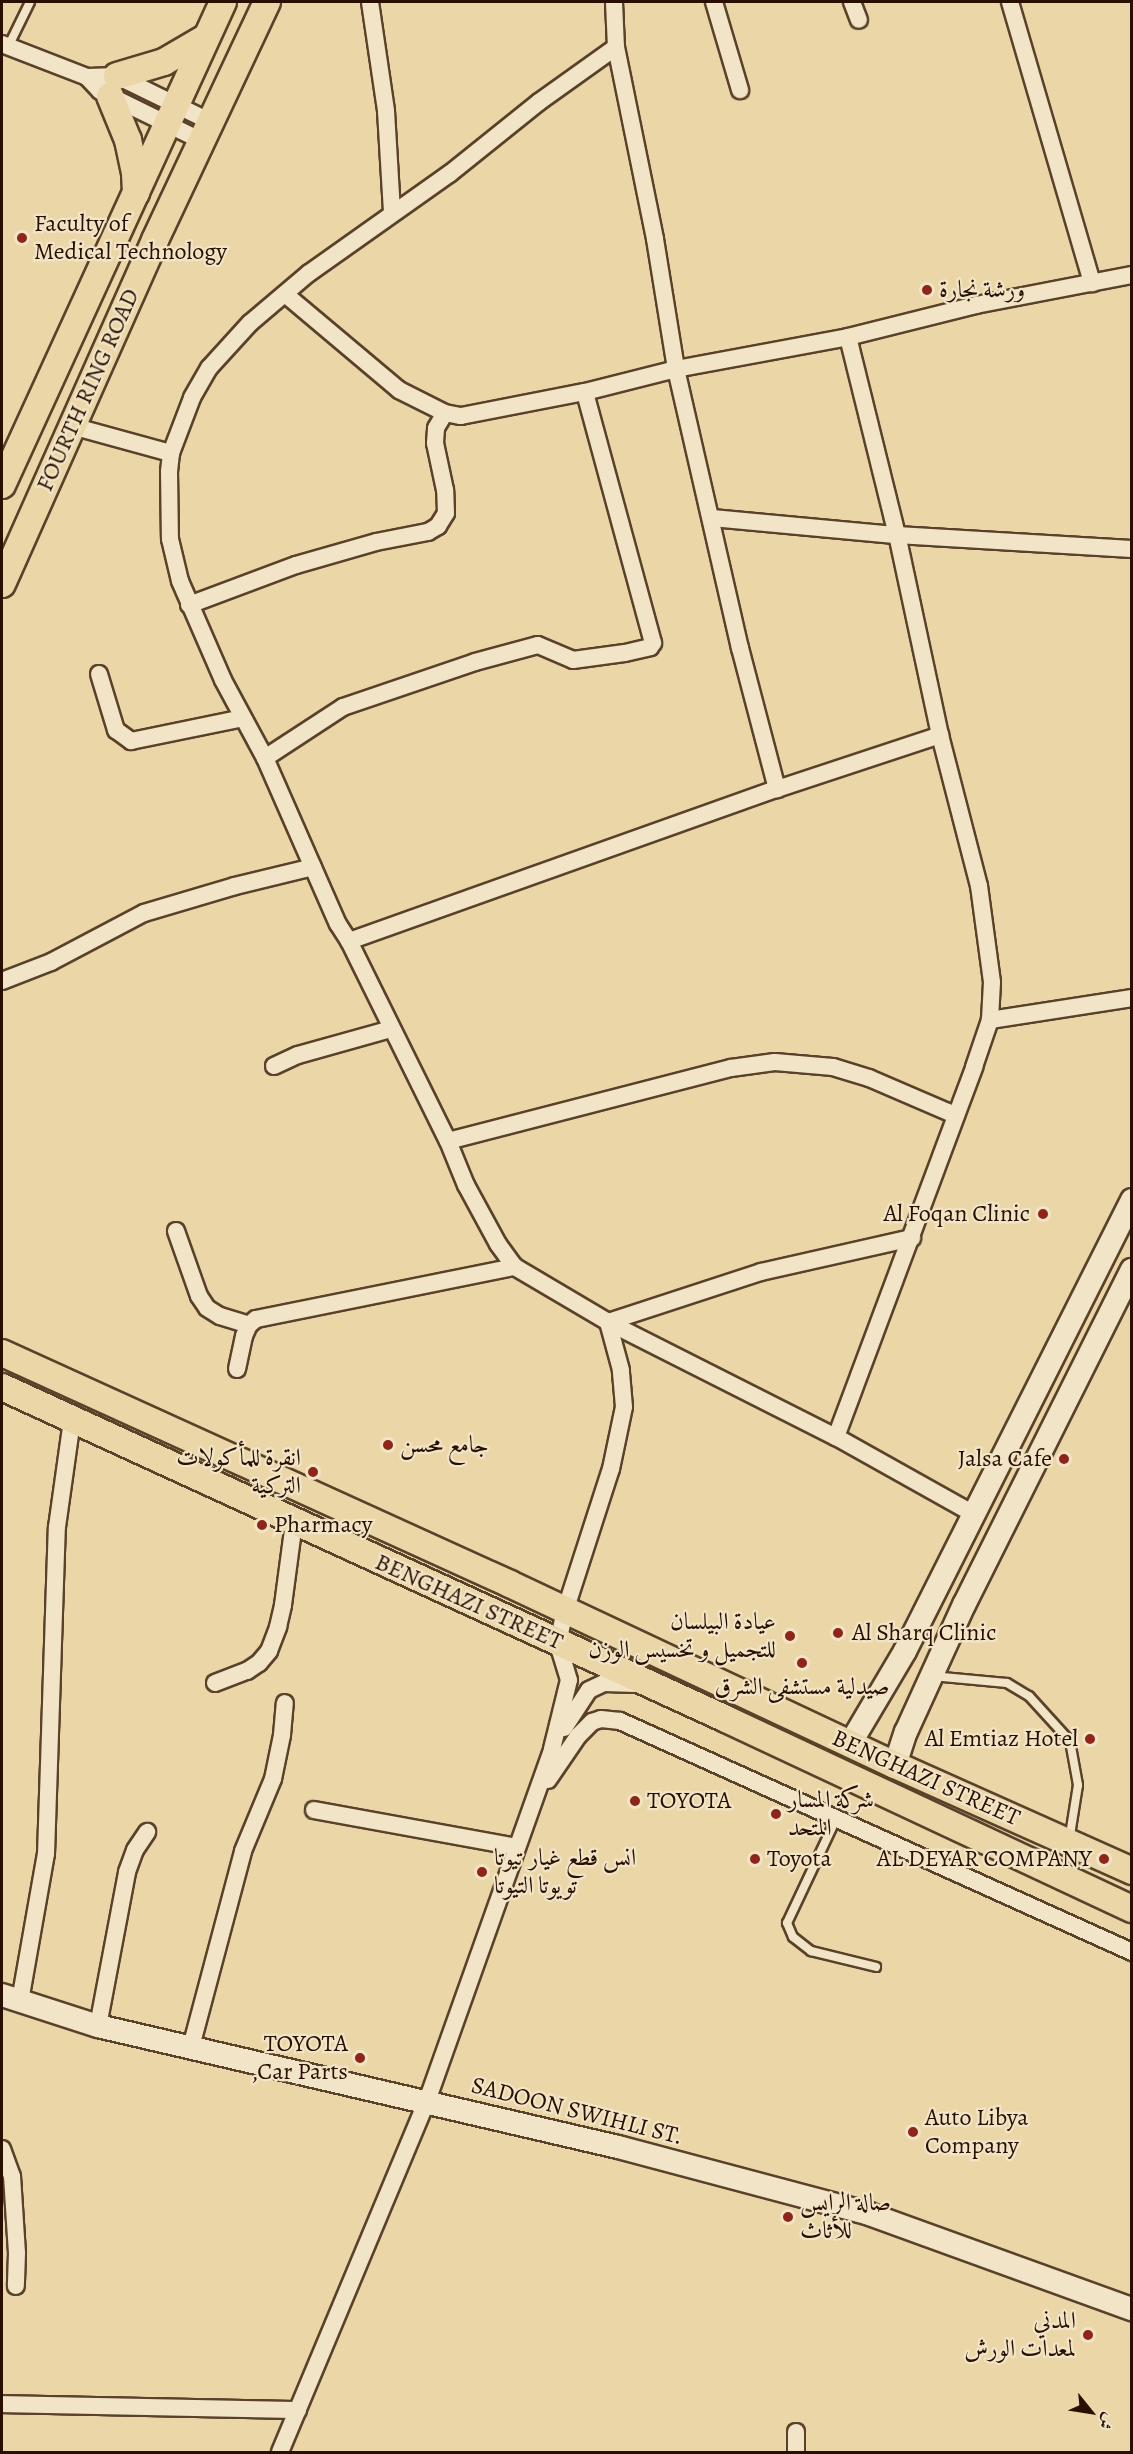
<!DOCTYPE html>
<meta charset="utf-8">
<style>
body{margin:0}
#map{position:relative;width:1133px;height:2454px;overflow:hidden;background:#ebd6a7;font-family:Alegreya,Amiri,serif}
div>[style]{position:absolute}
.roads{filter:drop-shadow(2px 0 #59412a) drop-shadow(-2px 0 #59412a) drop-shadow(0 2px #59412a) drop-shadow(0 -2px #59412a)}
.lane>*{height:8px;margin:-4px;padding:0 4px;transform-origin:4px;border-radius:4px;background:#f2e4c6}
.street>*{height:16px;margin:-8px;padding:0 8px;transform-origin:8px;border-radius:8px;background:#f2e4c6}
.secondary>*{height:22px;margin:-11px;padding:0 11px;transform-origin:11px;border-radius:11px;background:#f2e4c6}
.primary>*{height:26px;margin:-13px;padding:0 13px;transform-origin:13px;border-radius:13px;background:#ebd6a7}
.dots>*{width:16px;height:16px;translate:-50% -50%;box-sizing:border-box;border:3px solid #f2e4c6;border-radius:50%}
span{translate:-50% -50%;white-space:nowrap;text-align:center;line-height:1.15;-webkit-text-stroke:4.5px #f2e4c6;paint-order:stroke}
.poi-label{font-size:24px;color:#280f00}
.left{translate:0 -50%;text-align:left}
.right{translate:-100% -50%;text-align:right}
.street-label{font-size:24px;color:#280f00}
.frame{position:absolute;inset:0;border:3px solid #280f00;pointer-events:none}
.north{position:absolute;left:1061px;top:2382px;width:60px;height:60px;-webkit-text-stroke:4px #f2e4c6;paint-order:stroke;rotate:120deg;font-size:16px;font-weight:700;line-height:24px;text-align:center;color:#280f00}
.north::after{content:'';display:block;margin:auto;width:21px;height:27px;background:#280f00;clip-path:polygon(50% 0,100% 100%,50% 72%,0 100%)}
</style>
<div id="map">
<div class="roads">
<div class="lane">
<i style="left:8px;top:47px;width:50px;rotate:-63.9deg"></i>
<i style="left:932px;top:1676px;width:75px;rotate:5.3deg"></i>
<i style="left:1007px;top:1683px;width:26px;rotate:31deg"></i>
<i style="left:1029px;top:1696px;width:61px;rotate:47.7deg"></i>
<i style="left:1070px;top:1741px;width:45px;rotate:79.7deg"></i>
<i style="left:1078px;top:1785px;width:57px;rotate:99.1deg"></i>
<i style="left:836px;top:1819px;width:115px;rotate:115.2deg"></i>
<i style="left:787px;top:1923px;width:15px;rotate:67deg"></i>
<i style="left:793px;top:1937px;width:23px;rotate:38deg"></i>
<i style="left:811px;top:1951px;width:67px;rotate:13.8deg"></i>
</div>
<div class="street">
<i style="left:370px;top:2px;width:110px;rotate:81.6deg"></i>
<i style="left:386px;top:111px;width:102px;rotate:86.6deg"></i>
<i style="left:614px;top:2px;width:45px;rotate:87.5deg"></i>
<i style="left:616px;top:47px;width:196px;rotate:78.5deg"></i>
<i style="left:655px;top:239px;width:132px;rotate:80.8deg"></i>
<i style="left:676px;top:369px;width:286px;rotate:77.1deg"></i>
<i style="left:740px;top:648px;width:146px;rotate:75.3deg"></i>
<i style="left:714px;top:2px;width:92px;rotate:73.5deg"></i>
<i style="left:852px;top:2px;width:19px;rotate:69deg"></i>
<i style="left:1010px;top:2px;width:293px;rotate:73.7deg"></i>
<i style="left:2px;top:44px;width:91px;rotate:21.2deg"></i>
<i style="left:87px;top:77px;width:19px;rotate:47deg"></i>
<i style="left:100px;top:91px;width:111px;rotate:26.1deg"></i>
<i style="left:616px;top:47px;width:95px;rotate:144.5deg"></i>
<i style="left:539px;top:102px;width:115px;rotate:141.3deg"></i>
<i style="left:449px;top:174px;width:171px;rotate:144.7deg"></i>
<i style="left:309px;top:273px;width:77px;rotate:139.7deg"></i>
<i style="left:250px;top:323px;width:61px;rotate:132.3deg"></i>
<i style="left:209px;top:368px;width:34px;rotate:120deg"></i>
<i style="left:192px;top:398px;width:59px;rotate:110.9deg"></i>
<i style="left:171px;top:453px;width:18px;rotate:96deg"></i>
<i style="left:169px;top:471px;width:68px;rotate:89.2deg"></i>
<i style="left:170px;top:539px;width:43px;rotate:76.6deg"></i>
<i style="left:180px;top:581px;width:108px;rotate:66.5deg"></i>
<i style="left:223px;top:680px;width:89px;rotate:61.7deg"></i>
<i style="left:265px;top:758px;width:181px;rotate:66.3deg"></i>
<i style="left:338px;top:924px;width:20px;rotate:57deg"></i>
<i style="left:349px;top:941px;width:223px;rotate:63.7deg"></i>
<i style="left:448px;top:1141px;width:48px;rotate:67.8deg"></i>
<i style="left:466px;top:1185px;width:67px;rotate:61.5deg"></i>
<i style="left:498px;top:1244px;width:29px;rotate:54deg"></i>
<i style="left:515px;top:1267px;width:108px;rotate:30.6deg"></i>
<i style="left:608px;top:1322px;width:255px;rotate:26.8deg"></i>
<i style="left:836px;top:1437px;width:158px;rotate:29.2deg"></i>
<i style="left:87px;top:77px;width:30px;rotate:-2deg"></i>
<i style="left:117px;top:76px;width:102px;rotate:26.1deg"></i>
<i style="left:285px;top:294px;width:149px;rotate:40.1deg"></i>
<i style="left:399px;top:390px;width:51px;rotate:26.6deg"></i>
<i style="left:445px;top:413px;width:16px;rotate:11deg"></i>
<i style="left:461px;top:416px;width:126px;rotate:-11deg"></i>
<i style="left:585px;top:392px;width:94px;rotate:-14.2deg"></i>
<i style="left:676px;top:369px;width:175px;rotate:-10.5deg"></i>
<i style="left:848px;top:337px;width:132px;rotate:-14deg"></i>
<i style="left:976px;top:305px;width:159px;rotate:-10.9deg"></i>
<i style="left:72px;top:426px;width:103px;rotate:15.3deg"></i>
<i style="left:712px;top:518px;width:186px;rotate:5.3deg"></i>
<i style="left:897px;top:535px;width:235px;rotate:3.4deg"></i>
<i style="left:189px;top:605px;width:114px;rotate:-20.5deg"></i>
<i style="left:296px;top:565px;width:83px;rotate:-16deg"></i>
<i style="left:376px;top:542px;width:53px;rotate:-10.9deg"></i>
<i style="left:428px;top:532px;width:12px;rotate:-31deg"></i>
<i style="left:438px;top:526px;width:15px;rotate:-58deg"></i>
<i style="left:446px;top:513px;width:23px;rotate:-92deg"></i>
<i style="left:445px;top:490px;width:48px;rotate:-102deg"></i>
<i style="left:435px;top:443px;width:15px;rotate:-86deg"></i>
<i style="left:436px;top:428px;width:17px;rotate:-59deg"></i>
<i style="left:99px;top:674px;width:59px;rotate:73.1deg"></i>
<i style="left:116px;top:730px;width:19px;rotate:36deg"></i>
<i style="left:131px;top:741px;width:114px;rotate:-11.6deg"></i>
<i style="left:265px;top:758px;width:93px;rotate:-33.2deg"></i>
<i style="left:343px;top:707px;width:139px;rotate:-18.8deg"></i>
<i style="left:475px;top:662px;width:65px;rotate:-15.1deg"></i>
<i style="left:538px;top:645px;width:38px;rotate:23deg"></i>
<i style="left:573px;top:660px;width:52px;rotate:-7.7deg"></i>
<i style="left:625px;top:653px;width:26px;rotate:-13deg"></i>
<i style="left:650px;top:647px;width:5px;rotate:-53deg"></i>
<i style="left:653px;top:643px;width:260px;rotate:-105.2deg"></i>
<i style="left:349px;top:941px;width:454px;rotate:-19.6deg"></i>
<i style="left:777px;top:789px;width:172px;rotate:-18.3deg"></i>
<i style="left:2px;top:981px;width:53px;rotate:-21.2deg"></i>
<i style="left:51px;top:962px;width:105px;rotate:-27.8deg"></i>
<i style="left:144px;top:913px;width:95px;rotate:-16.5deg"></i>
<i style="left:235px;top:886px;width:80px;rotate:-13.7deg"></i>
<i style="left:990px;top:1020px;width:144px;rotate:-8.8deg"></i>
<i style="left:274px;top:1066px;width:26px;rotate:-25deg"></i>
<i style="left:298px;top:1055px;width:97px;rotate:-15.6deg"></i>
<i style="left:448px;top:1141px;width:292px;rotate:-14.5deg"></i>
<i style="left:731px;top:1068px;width:44px;rotate:-7.8deg"></i>
<i style="left:775px;top:1062px;width:58px;rotate:4.9deg"></i>
<i style="left:833px;top:1067px;width:38px;rotate:17deg"></i>
<i style="left:869px;top:1078px;width:94px;rotate:23.3deg"></i>
<i style="left:176px;top:1231px;width:69px;rotate:70.5deg"></i>
<i style="left:199px;top:1296px;width:14px;rotate:56deg"></i>
<i style="left:207px;top:1308px;width:15px;rotate:32deg"></i>
<i style="left:220px;top:1316px;width:30px;rotate:17deg"></i>
<i style="left:237px;top:1369px;width:34px;rotate:-78deg"></i>
<i style="left:244px;top:1336px;width:12px;rotate:-66deg"></i>
<i style="left:249px;top:1325px;width:9px;rotate:-41deg"></i>
<i style="left:256px;top:1319px;width:264px;rotate:-11.4deg"></i>
<i style="left:836px;top:1437px;width:395px;rotate:-69.5deg"></i>
<i style="left:974px;top:1067px;width:50px;rotate:-71.2deg"></i>
<i style="left:990px;top:1020px;width:38px;rotate:-87deg"></i>
<i style="left:992px;top:982px;width:97px;rotate:-97.7deg"></i>
<i style="left:979px;top:886px;width:156px;rotate:-104.5deg"></i>
<i style="left:940px;top:735px;width:205px;rotate:-102.1deg"></i>
<i style="left:897px;top:535px;width:204px;rotate:-103.9deg"></i>
<i style="left:215px;top:1683px;width:34px;rotate:-21deg"></i>
<i style="left:247px;top:1671px;width:14px;rotate:-34deg"></i>
<i style="left:259px;top:1663px;width:16px;rotate:-50deg"></i>
<i style="left:269px;top:1651px;width:26px;rotate:-69deg"></i>
<i style="left:278px;top:1627px;width:23px;rotate:-77deg"></i>
<i style="left:283px;top:1605px;width:83px;rotate:-82.4deg"></i>
<i style="left:564px;top:1728px;width:45px;rotate:-56.7deg"></i>
<i style="left:589px;top:1690px;width:17px;rotate:-25deg"></i>
<i style="left:604px;top:1683px;width:32px;rotate:2deg"></i>
<i style="left:548px;top:1780px;width:53px;rotate:-55.7deg"></i>
<i style="left:578px;top:1736px;width:20px;rotate:-45deg"></i>
<i style="left:592px;top:1722px;width:9px;rotate:-18deg"></i>
<i style="left:601px;top:1719px;width:19px;rotate:6deg"></i>
<i style="left:620px;top:1721px;width:562px;rotate:24.28deg"></i>
<i style="left:314px;top:1810px;width:206px;rotate:10.3deg"></i>
<i style="left:20px;top:2001px;width:149px;rotate:-80deg"></i>
<i style="left:46px;top:1854px;width:327px;rotate:-88.1deg"></i>
<i style="left:57px;top:1527px;width:108px;rotate:-82deg"></i>
<i style="left:98px;top:2026px;width:157px;rotate:-79.3deg"></i>
<i style="left:127px;top:1872px;width:23px;rotate:-70deg"></i>
<i style="left:135px;top:1850px;width:22px;rotate:-56deg"></i>
<i style="left:191px;top:2047px;width:203px;rotate:-75.1deg"></i>
<i style="left:243px;top:1851px;width:78px;rotate:-67.4deg"></i>
<i style="left:273px;top:1779px;width:45px;rotate:-78.4deg"></i>
<i style="left:282px;top:1735px;width:32px;rotate:-85deg"></i>
<i style="left:2px;top:2149px;width:29px;rotate:70deg"></i>
<i style="left:12px;top:2176px;width:77px;rotate:86.3deg"></i>
<i style="left:17px;top:2253px;width:33px;rotate:92deg"></i>
<i style="left:2px;top:2404px;width:296px;rotate:1.2deg"></i>
<i style="left:796px;top:2432px;width:20px;rotate:90deg"></i>
<i style="left:280px;top:2452px;width:381px;rotate:-67.3deg"></i>
<i style="left:427px;top:2101px;width:374px;rotate:-70.4deg"></i>
<i style="left:552px;top:1749px;width:71px;rotate:-76.2deg"></i>
<i style="left:569px;top:1680px;width:39px;rotate:-107deg"></i>
<i style="left:558px;top:1643px;width:33px;rotate:-78deg"></i>
<i style="left:565px;top:1611px;width:149px;rotate:-72.1deg"></i>
<i style="left:611px;top:1469px;width:63px;rotate:-78.2deg"></i>
<i style="left:624px;top:1407px;width:37px;rotate:-95deg"></i>
<i style="left:621px;top:1370px;width:50px;rotate:-105.2deg"></i>
<i style="left:608px;top:1322px;width:161px;rotate:-18.1deg"></i>
<i style="left:761px;top:1272px;width:155px;rotate:-12.7deg"></i>
</div>
<div class="secondary">
<i style="left:850px;top:1744px;width:108px;rotate:-59.4deg"></i>
<i style="left:905px;top:1651px;width:505px;rotate:-63.28deg"></i>
<i style="left:895px;top:1765px;width:35px;rotate:-72deg"></i>
<i style="left:906px;top:1732px;width:140px;rotate:-65.5deg"></i>
<i style="left:964px;top:1605px;width:375px;rotate:-63.4deg"></i>
<i style="left:2px;top:1995px;width:101px;rotate:17.9deg"></i>
<i style="left:98px;top:2026px;width:534px;rotate:13.1deg"></i>
<i style="left:618px;top:2147px;width:260px;rotate:14.9deg"></i>
<i style="left:869px;top:2214px;width:280px;rotate:19.9deg"></i>
</div>
<div class="primary">
<i style="left:117px;top:76px;width:49px;rotate:-16.6deg"></i>
<i style="left:164px;top:62px;width:48px;rotate:-30.3deg"></i>
<i style="left:110px;top:96px;width:48px;rotate:67.8deg"></i>
<i style="left:128px;top:140px;width:34px;rotate:78deg"></i>
<i style="left:135px;top:173px;width:20px;rotate:87deg"></i>
<i style="left:2px;top:485px;width:531px;rotate:-65.41deg"></i>
<i style="left:2px;top:584px;width:376px;rotate:-66deg"></i>
<i style="left:155px;top:240px;width:263px;rotate:-64.8deg"></i>
<i style="left:2px;top:1353px;width:558px;rotate:24.45deg"></i>
<i style="left:510px;top:1584px;width:425px;rotate:25.2deg"></i>
<i style="left:895px;top:1765px;width:260px;rotate:24.1deg"></i>
<i style="left:2px;top:1387px;width:796px;rotate:24.63deg"></i>
<i style="left:726px;top:1719px;width:448px;rotate:25.1deg"></i>
</div>
</div>
<div class="dots">
<i style="left:22px;top:238px;background:#8f2418"></i>
<i style="left:927px;top:290px;background:#8f2418"></i>
<i style="left:1043px;top:1214px;background:#8f2418"></i>
<i style="left:388px;top:1445px;background:#8f2418"></i>
<i style="left:1064px;top:1459px;background:#8f2418"></i>
<i style="left:313px;top:1472px;background:#8f2418"></i>
<i style="left:262px;top:1525px;background:#8f2418"></i>
<i style="left:838px;top:1633px;background:#8f2418"></i>
<i style="left:790px;top:1636px;background:#8f2418"></i>
<i style="left:802px;top:1663px;background:#8f2418"></i>
<i style="left:1090px;top:1739px;background:#8f2418"></i>
<i style="left:635px;top:1801px;background:#8f2418"></i>
<i style="left:776px;top:1814px;background:#8f2418"></i>
<i style="left:755px;top:1859px;background:#8f2418"></i>
<i style="left:1104px;top:1859px;background:#8f2418"></i>
<i style="left:482px;top:1872px;background:#8f2418"></i>
<i style="left:360px;top:2058px;background:#8f2418"></i>
<i style="left:913px;top:2132px;background:#8f2418"></i>
<i style="left:788px;top:2217px;background:#8f2418"></i>
<i style="left:1088px;top:2335px;background:#8f2418"></i>
</div>
<div class="poi-label">
<span class="left" style="left:34px;top:238px">Faculty of<br>Medical Technology</span>
<span class="left" style="left:939px;top:290px">ورشة نجارة</span>
<span class="right" style="left:1030px;top:1214px">Al Foqan Clinic</span>
<span class="left" style="left:400px;top:1445px">جامع محسن</span>
<span class="right" style="left:301px;top:1472px">انقرة للمأكولات<br>التركية</span>
<span class="right" style="left:1052px;top:1459px">Jalsa Cafe</span>
<span class="left" style="left:274px;top:1525px">Pharmacy</span>
<span class="right" style="left:776px;top:1636px">عيادة البيلسان<br>للتجميل و تخسيس الوزن</span>
<span class="left" style="left:852px;top:1633px">Al Sharq Clinic</span>
<span style="left:802px;top:1687px">صيدلية مستشفى الشرق</span>
<span class="right" style="left:1078px;top:1739px">Al Emtiaz Hotel</span>
<span class="left" style="left:788px;top:1814px">شركة المسار<br>المتحد</span>
<span class="left" style="left:647px;top:1801px">TOYOTA</span>
<span class="left" style="left:494px;top:1872px">انس قطع غيار تيوتا<br>تويوتا التيوتا</span>
<span class="left" style="left:767px;top:1859px">Toyota</span>
<span class="right" style="left:1092px;top:1859px">AL DEYAR COMPANY</span>
<span class="right" style="left:348px;top:2058px">TOYOTA<br>,Car Parts</span>
<span class="left" style="left:925px;top:2132px">Auto Libya<br>Company</span>
<span class="left" style="left:800px;top:2217px">صالة الرايس<br>للأثاث</span>
<span class="right" style="left:1076px;top:2335px">المدني<br>لمعدات الورش</span>
</div>
<div class="street-label">
<span style="left:88px;top:390px;rotate:-66deg">FOURTH RING ROAD</span>
<span style="left:469px;top:1602px;rotate:24deg">BENGHAZI STREET</span>
<span style="left:926px;top:1778px;rotate:24deg">BENGHAZI STREET</span>
<span style="left:577px;top:2111px;rotate:14deg">SADOON SWIHLI ST.</span>
</div>
<div class="frame"></div>
<div class="north">ش</div>
</div>
